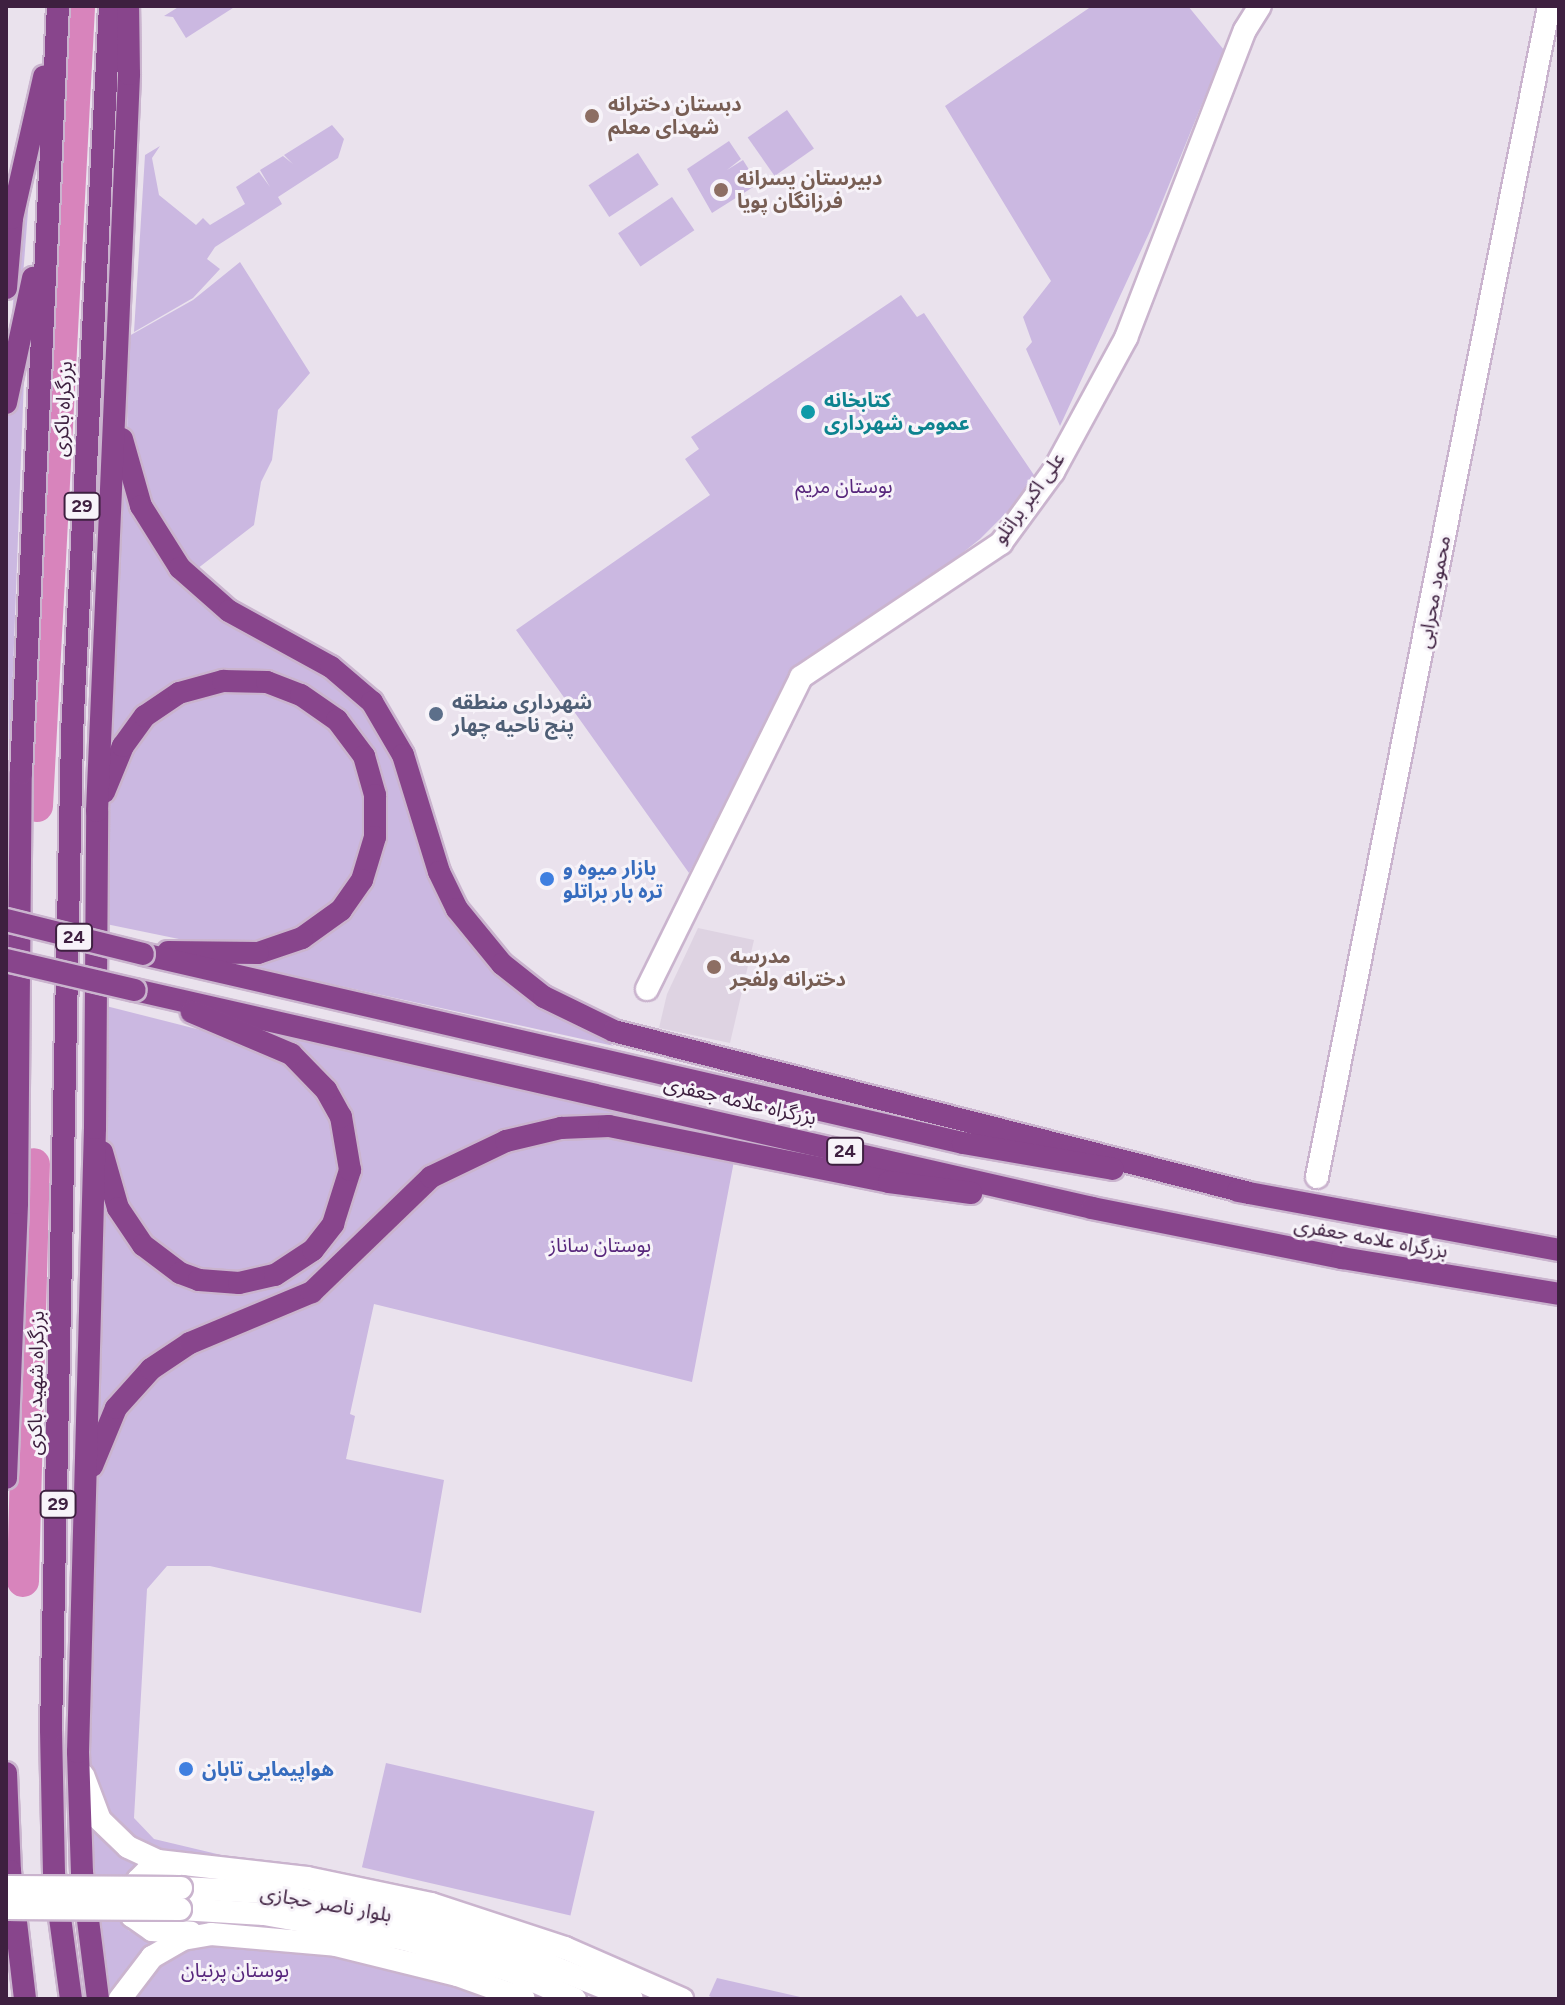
<!DOCTYPE html>
<meta charset="utf-8">
<style>
body{margin:0}
#map{position:relative;width:1565px;height:2005px;overflow:hidden;background:#eae2ed;font-family:Figtree,"Noto Sans Arabic",sans-serif}
div>[style]{position:absolute}
.built>*{inset:0;background:#ded3e2}
.green>*{inset:0;background:#cbb8e1;transform-origin:0 0}
.river>*{height:32px;margin:-16px;padding:0 16px;transform-origin:16px;border-radius:16px;background:#d884bc}
.roads{filter:drop-shadow(2px 0 #cab4ce) drop-shadow(-2px 0 #cab4ce) drop-shadow(0 2px #cab4ce) drop-shadow(0 -2px #cab4ce)}
.tertiary>*{height:22px;margin:-11px;padding:0 11px;transform-origin:11px;border-radius:11px;background:#fff}
.secondary>*{height:22px;margin:-11px;padding:0 11px;transform-origin:11px;border-radius:11px;background:#fff}
.trunk>*{height:22px;margin:-11px;padding:0 11px;transform-origin:11px;border-radius:11px;background:#88458c}
.bridges{filter:drop-shadow(2px 0 #cab4ce) drop-shadow(-2px 0 #cab4ce) drop-shadow(0 2px #cab4ce) drop-shadow(0 -2px #cab4ce)}
.secondary-bridge>*{height:22px;margin:-11px;padding:0 11px;transform-origin:11px;border-radius:11px;background:#fff}
.trunk-bridge>*{height:22px;margin:-11px;padding:0 11px;transform-origin:11px;border-radius:11px;background:#88458c}
.dots>*{width:22px;height:22px;translate:-50% -50%;box-sizing:border-box;border:4px solid #f7f3f9;border-radius:50%}
span{translate:-50% -50%;white-space:nowrap;text-align:center;line-height:1.15;-webkit-text-stroke:6px #f7f3f9;paint-order:stroke}
.shield-label span{padding:2px 6px;background:#f7f3f9;border:2px solid;border-radius:6px;-webkit-text-stroke-width:0}
.shield-label{font-size:18px;color:#3e2040;font-weight:700}
.education-label{font-size:20px;color:#785e54;font-weight:700}
.left{translate:0 -50%;text-align:left}
.culture-label{font-size:20px;color:#0d838f;font-weight:700}
.street-label{font-size:20px;color:#3e2040}
.park-label{font-size:20px;color:#57267c}
.service-label{font-size:20px;color:#4e5e75;font-weight:700}
.shop-label{font-size:20px;color:#366cbe;font-weight:700}
.frame{position:absolute;inset:0;border:8px solid #3e2040;pointer-events:none}
</style>
<div id="map">
<div class="built">
<i style="clip-path:polygon(698px 928px,754px 940px,730px 1043px,659px 1028px,667px 994px)"></i>
</div>
<div class="green">
<i style="clip-path:polygon(180px 6px,236px 6px,186px 38px,173px 17px,164px 16px)"></i>
<i style="clip-path:polygon(1092px 6px,1188px 6px,1224px 50px,1151px 229px,1060px 426px,1026px 349px,1032px 342px,1023px 317px,1051px 281px,945px 106px)"></i>
<i style="left:787px;top:110px;width:47px;height:48px;rotate:55deg"></i>
<i style="clip-path:polygon(332px 125px,344px 139px,338px 158px,278px 197px,282px 204px,215px 247px,207px 259px,220px 269px,193px 298px,134px 332px,145px 155px,160px 146px,152px 158px,159px 195px,196px 225px,203px 218px,210px 225px,245px 204px,236px 187px,259px 172px,270px 187px,260px 170px,283px 156px,293px 164px,284px 155px)"></i>
<i style="clip-path:polygon(729px 141px,741px 159px,727px 170px,743px 160px,758px 184px,712px 213px,687px 169px)"></i>
<i style="left:638px;top:153px;width:38px;height:59px;rotate:57deg"></i>
<i style="clip-path:polygon(31px 172px,21px 302px,6px 386px,22px 197px)"></i>
<i style="left:672px;top:197px;width:40px;height:65px;rotate:56deg"></i>
<i style="clip-path:polygon(240px 262px,310px 373px,278px 410px,272px 460px,261px 482px,254px 525px,193px 572px,145px 495px,127px 435px,129px 336px,193px 300px)"></i>
<i style="clip-path:polygon(901px 295px,917px 317px,924px 313px,1038px 481px,980px 539px,922px 585px,813px 654px,689px 873px,516px 630px,710px 495px,685px 459px,699px 449px,691px 437px)"></i>
<i style="clip-path:polygon(25px 352px,12px 696px,9px 762px,6px 422px)"></i>
<i style="clip-path:polygon(119px 453px,147px 535px,364px 707px,380px 729px,491px 965px,513px 987px,614px 1046px,199px 955px,233px 958px,342px 918px,383px 804px,320px 699px,196px 679px,106px 765px)"></i>
<i style="clip-path:polygon(239px 686px,295px 699px,346px 741px,369px 797px,361px 865px,331px 910px,279px 940px,213px 946px,106px 924px,106px 825px,116px 775px,161px 710px)"></i>
<i style="clip-path:polygon(106px 1006px,264px 1046px,319px 1091px,342px 1147px,333px 1207px,306px 1245px,279px 1264px,223px 1275px,182px 1266px,134px 1225px,107px 1152px)"></i>
<i style="clip-path:polygon(270px 1033px,635px 1114px,632px 1122px,475px 1146px,323px 1276px,194px 1333px,94px 1450px,104px 1189px,193px 1286px,308px 1264px,354px 1133px)"></i>
<i style="clip-path:polygon(606px 1132px,734px 1161px,692px 1382px,374px 1304px,350px 1414px,355px 1416px,346px 1459px,444px 1480px,421px 1613px,210px 1566px,167px 1566px,147px 1589px,134px 1818px,154px 1839px,272px 1867px,157px 1854px,113px 1827px,86px 1761px,95px 1477px,112px 1428px,171px 1361px,287px 1313px,411px 1201px,503px 1148px)"></i>
<i style="left:386px;top:1763px;width:214px;height:107px;rotate:13deg"></i>
<i style="clip-path:polygon(86px 1812px,141px 1859px,133px 1880px,90px 1880px)"></i>
<i style="clip-path:polygon(94px 1916px,120px 1916px,129px 1931px,160px 1938px,114px 1999px,104px 1999px)"></i>
<i style="clip-path:polygon(190px 1943px,319px 1949px,507px 1999px,127px 1999px,137px 1981px)"></i>
<i style="clip-path:polygon(717px 1978px,809px 1999px,715px 1999px,709px 1996px)"></i>
</div>
<div class="river">
<i style="left:37px;top:806px;width:801px;rotate:-86.99deg"></i>
<i style="left:23px;top:1581px;width:417px;rotate:-88.5deg"></i>
</div>
<div class="roads">
<div class="tertiary">
<i style="left:647px;top:989px;width:348px;rotate:-63.7deg"></i>
<i style="left:801px;top:677px;width:241px;rotate:-33.8deg"></i>
<i style="left:1001px;top:543px;width:88px;rotate:-53.8deg"></i>
<i style="left:1053px;top:472px;width:153px;rotate:-61.4deg"></i>
<i style="left:1126px;top:338px;width:330px;rotate:-68.9deg"></i>
<i style="left:1245px;top:30px;width:28px;rotate:-58deg"></i>
<i style="left:1317px;top:1177px;width:1194px;rotate:-78.79deg"></i>
</div>
<div class="secondary">
<i style="left:83px;top:1775px;width:48px;rotate:69.3deg"></i>
<i style="left:100px;top:1820px;width:39px;rotate:44deg"></i>
<i style="left:128px;top:1847px;width:33px;rotate:25deg"></i>
<i style="left:158px;top:1861px;width:150px;rotate:6.5deg"></i>
<i style="left:307px;top:1878px;width:127px;rotate:11.8deg"></i>
<i style="left:431px;top:1904px;width:141px;rotate:18.2deg"></i>
<i style="left:565px;top:1948px;width:128px;rotate:23.6deg"></i>
<i style="left:173px;top:1867px;width:26px;rotate:171deg"></i>
<i style="left:147px;top:1871px;width:13px;rotate:135deg"></i>
<i style="left:138px;top:1880px;width:25px;rotate:113deg"></i>
<i style="left:128px;top:1903px;width:14px;rotate:73deg"></i>
<i style="left:132px;top:1916px;width:24px;rotate:35deg"></i>
<i style="left:152px;top:1930px;width:39px;rotate:4deg"></i>
<i style="left:181px;top:1888px;width:83px;rotate:2.8deg"></i>
<i style="left:264px;top:1892px;width:147px;rotate:10.5deg"></i>
<i style="left:409px;top:1919px;width:113px;rotate:17deg"></i>
<i style="left:517px;top:1952px;width:124px;rotate:22.2deg"></i>
<i style="left:180px;top:1909px;width:84px;rotate:3.4deg"></i>
<i style="left:264px;top:1914px;width:142px;rotate:10.1deg"></i>
<i style="left:404px;top:1939px;width:109px;rotate:16.6deg"></i>
<i style="left:508px;top:1970px;width:73px;rotate:23.4deg"></i>
<i style="left:120px;top:1999px;width:53px;rotate:-52.7deg"></i>
<i style="left:152px;top:1957px;width:36px;rotate:-30deg"></i>
<i style="left:183px;top:1939px;width:28px;rotate:-10deg"></i>
<i style="left:211px;top:1934px;width:125px;rotate:5deg"></i>
<i style="left:336px;top:1945px;width:125px;rotate:13.9deg"></i>
<i style="left:457px;top:1975px;width:71px;rotate:19.7deg"></i>
</div>
<div class="trunk">
<i style="left:6px;top:288px;width:70px;rotate:-85.1deg"></i>
<i style="left:12px;top:218px;width:145px;rotate:-77.2deg"></i>
<i style="left:6px;top:403px;width:128px;rotate:-77.8deg"></i>
<i style="left:122px;top:439px;width:70px;rotate:74.2deg"></i>
<i style="left:141px;top:506px;width:73px;rotate:57.8deg"></i>
<i style="left:180px;top:568px;width:65px;rotate:41.3deg"></i>
<i style="left:229px;top:611px;width:116px;rotate:28.8deg"></i>
<i style="left:331px;top:667px;width:54px;rotate:40.5deg"></i>
<i style="left:372px;top:702px;width:61px;rotate:59.7deg"></i>
<i style="left:403px;top:755px;width:122px;rotate:72.9deg"></i>
<i style="left:439px;top:872px;width:41px;rotate:64.1deg"></i>
<i style="left:457px;top:909px;width:71px;rotate:50.7deg"></i>
<i style="left:502px;top:964px;width:53px;rotate:38.2deg"></i>
<i style="left:544px;top:997px;width:78px;rotate:25.9deg"></i>
<i style="left:614px;top:1031px;width:655px;rotate:14.31deg"></i>
<i style="left:104px;top:792px;width:50px;rotate:-67.6deg"></i>
<i style="left:123px;top:746px;width:37px;rotate:-54deg"></i>
<i style="left:145px;top:716px;width:41px;rotate:-34.1deg"></i>
<i style="left:179px;top:693px;width:46px;rotate:-15.3deg"></i>
<i style="left:223px;top:681px;width:44px;rotate:1.3deg"></i>
<i style="left:267px;top:682px;width:36px;rotate:21deg"></i>
<i style="left:301px;top:695px;width:44px;rotate:34.8deg"></i>
<i style="left:337px;top:720px;width:45px;rotate:53.1deg"></i>
<i style="left:364px;top:756px;width:41px;rotate:74.2deg"></i>
<i style="left:375px;top:795px;width:42px;rotate:90deg"></i>
<i style="left:375px;top:837px;width:45px;rotate:106.8deg"></i>
<i style="left:362px;top:880px;width:37px;rotate:125deg"></i>
<i style="left:341px;top:910px;width:48px;rotate:144.3deg"></i>
<i style="left:302px;top:938px;width:46px;rotate:161.2deg"></i>
<i style="left:258px;top:953px;width:90px;rotate:-179.4deg"></i>
<i style="left:143px;top:954px;width:841px;rotate:12.98deg"></i>
<i style="left:963px;top:1143px;width:152px;rotate:9.8deg"></i>
<i style="left:135px;top:990px;width:982px;rotate:12.83deg"></i>
<i style="left:1092px;top:1208px;width:255px;rotate:11.3deg"></i>
<i style="left:1342px;top:1258px;width:220px;rotate:9.4deg"></i>
<i style="left:102px;top:1152px;width:58px;rotate:74.1deg"></i>
<i style="left:118px;top:1208px;width:45px;rotate:56deg"></i>
<i style="left:143px;top:1245px;width:46px;rotate:37.1deg"></i>
<i style="left:180px;top:1273px;width:20px;rotate:20deg"></i>
<i style="left:199px;top:1280px;width:40px;rotate:4.3deg"></i>
<i style="left:239px;top:1283px;width:37px;rotate:-13deg"></i>
<i style="left:275px;top:1275px;width:45px;rotate:-33.3deg"></i>
<i style="left:313px;top:1250px;width:33px;rotate:-52deg"></i>
<i style="left:333px;top:1224px;width:57px;rotate:-72.5deg"></i>
<i style="left:350px;top:1170px;width:54px;rotate:-99.6deg"></i>
<i style="left:341px;top:1117px;width:31px;rotate:-119deg"></i>
<i style="left:326px;top:1090px;width:50px;rotate:-134.2deg"></i>
<i style="left:291px;top:1054px;width:108px;rotate:-157deg"></i>
<i style="left:1238px;top:1191px;width:326px;rotate:10.4deg"></i>
<i style="left:92px;top:1466px;width:63px;rotate:-67.5deg"></i>
<i style="left:116px;top:1408px;width:52px;rotate:-48.1deg"></i>
<i style="left:151px;top:1369px;width:47px;rotate:-33.7deg"></i>
<i style="left:190px;top:1343px;width:132px;rotate:-22.7deg"></i>
<i style="left:312px;top:1292px;width:165px;rotate:-44deg"></i>
<i style="left:431px;top:1177px;width:83px;rotate:-25.6deg"></i>
<i style="left:506px;top:1141px;width:57px;rotate:-13.3deg"></i>
<i style="left:561px;top:1128px;width:48px;rotate:-2.4deg"></i>
<i style="left:609px;top:1126px;width:286px;rotate:11.3deg"></i>
<i style="left:889px;top:1182px;width:83px;rotate:7.6deg"></i>
<i style="left:6px;top:1478px;width:275px;rotate:-87.7deg"></i>
<i style="left:17px;top:1203px;width:430px;rotate:-89.5deg"></i>
<i style="left:21px;top:773px;width:768px;rotate:-87.24deg"></i>
<i style="left:6px;top:1773px;width:98px;rotate:87.7deg"></i>
<i style="left:10px;top:1871px;width:129px;rotate:83.3deg"></i>
<i style="left:71px;top:1999px;width:127px;rotate:-97.7deg"></i>
<i style="left:54px;top:1873px;width:143px;rotate:-91.2deg"></i>
<i style="left:51px;top:1730px;width:997px;rotate:-88.79deg"></i>
<i style="left:72px;top:733px;width:728px;rotate:-87.01deg"></i>
<i style="left:98px;top:1999px;width:127px;rotate:-97.2deg"></i>
<i style="left:82px;top:1873px;width:121px;rotate:-91.9deg"></i>
<i style="left:78px;top:1752px;width:624px;rotate:-88.44deg"></i>
<i style="left:95px;top:1128px;width:317px;rotate:-89.6deg"></i>
<i style="left:97px;top:811px;width:738px;rotate:-87.51deg"></i>
<i style="left:129px;top:74px;width:68px;rotate:-90.8deg"></i>
</div>
</div>
<div class="bridges">
<div class="secondary-bridge">
<i style="left:6px;top:1887px;width:175px;rotate:0.3deg"></i>
<i style="left:6px;top:1908px;width:174px;rotate:0.3deg"></i>
</div>
<div class="trunk-bridge">
<i style="left:6px;top:920px;width:141px;rotate:13.9deg"></i>
<i style="left:6px;top:960px;width:132px;rotate:13.1deg"></i>
</div>
</div>
<div class="dots">
<i style="left:592px;top:116px;background:#8d6e63"></i>
<i style="left:721px;top:190px;background:#8d6e63"></i>
<i style="left:808px;top:412px;background:#0f9aa8"></i>
<i style="left:436px;top:714px;background:#5c6f8a"></i>
<i style="left:547px;top:879px;background:#3f7fe0"></i>
<i style="left:714px;top:967px;background:#8d6e63"></i>
<i style="left:186px;top:1769px;background:#3f7fe0"></i>
</div>
<div class="shield-label">
<span style="left:82px;top:506px">29</span>
<span style="left:74px;top:937px">24</span>
<span style="left:845px;top:1151px">24</span>
<span style="left:58px;top:1504px">29</span>
</div>
<div class="education-label">
<span class="left" style="left:608px;top:116px">دبستان دخترانه<br>شهدای معلم</span>
<span class="left" style="left:737px;top:190px">دبیرستان پسرانه<br>فرزانگان پویا</span>
<span class="left" style="left:730px;top:968px">مدرسه<br>دخترانه ولفجر</span>
</div>
<div class="culture-label">
<span class="left" style="left:824px;top:412px">کتابخانه<br>عمومی شهرداری</span>
</div>
<div class="street-label">
<span style="left:63px;top:409px;rotate:-87deg">بزرگراه باکری</span>
<span style="left:1029px;top:498px;rotate:-54deg">علی اکبر براتلو</span>
<span style="left:1434px;top:592px;rotate:-80deg">محمود محرابی</span>
<span style="left:740px;top:1101px;rotate:13deg">بزرگراه علامه جعفری</span>
<span style="left:1371px;top:1238px;rotate:10deg">بزرگراه علامه جعفری</span>
<span style="left:36px;top:1383px;rotate:-89deg">بزرگراه شهید باکری</span>
<span style="left:326px;top:1904px;rotate:10deg">بلوار ناصر حجازی</span>
</div>
<div class="park-label">
<span style="left:844px;top:486px">بوستان مریم</span>
<span style="left:600px;top:1245px">بوستان ساناز</span>
<span style="left:235px;top:1970px">بوستان پرنیان</span>
</div>
<div class="service-label">
<span class="left" style="left:452px;top:714px">شهرداری منطقه<br>پنج ناحیه چهار</span>
</div>
<div class="shop-label">
<span class="left" style="left:563px;top:880px">بازار میوه و<br>تره بار براتلو</span>
<span class="left" style="left:202px;top:1769px">هواپیمایی تابان</span>
</div>
<div class="frame"></div>
</div>
